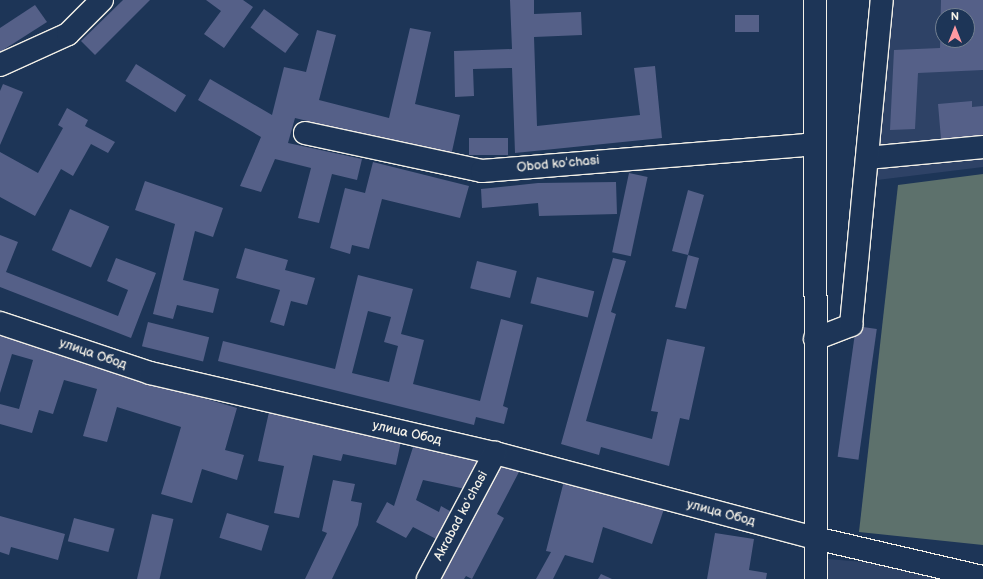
<!DOCTYPE html>
<meta charset="utf-8">
<style>
body{margin:0}
#map{position:relative;width:983px;height:579px;overflow:hidden;background:#1d3557;font-family:"Balsamiq Sans",sans-serif}
div>[style]{position:absolute}
.built>*{inset:0;background:#2e4266}
.green>*{inset:0;background:#5d716c}
.building>*{inset:0;background:#556088;transform-origin:0 0}
.roads{filter:drop-shadow(1px 0 #f4f1e8) drop-shadow(-1px 0 #f4f1e8) drop-shadow(0 1px #f4f1e8) drop-shadow(0 -1px #f4f1e8)}
.minor>*{height:22px;margin:-11px;padding:0 11px;transform-origin:11px;border-radius:11px;background:#1d3557}
.major>*{height:22px;margin:-11px;padding:0 11px;transform-origin:11px;border-radius:11px;background:#1d3557}
span{translate:-50% -50%;white-space:nowrap;text-align:center;line-height:1.15;-webkit-text-stroke:3px #1d3557;paint-order:stroke}
.street-label{font-size:13px;color:#f4f1e8}
.north{position:absolute;left:935px;top:8px;width:40px;height:40px;box-sizing:border-box;background:#1d3557;border:1px solid #738091;border-radius:50%;rotate:0deg;font-size:11px;font-weight:700;line-height:16px;text-align:center;color:#f4f1e8}
.north::after{content:'';display:block;margin:auto;width:14px;height:18px;background:#ff9aa2;clip-path:polygon(50% 0,100% 100%,50% 72%,0 100%)}
</style>
<div id="map">
<div class="built">
<i style="clip-path:polygon(evenodd,891px 0,983px 0,983px 167px,877px 180px,891px 0,943px 16px,967px 16px,967px 40px,943px 40px,943px 16px)"></i>
<i style="clip-path:polygon(828px 559px,983px 572px,983px 579px,828px 579px)"></i>
</div>
<div class="green">
<i style="clip-path:polygon(983px 174px,983px 545px,859px 532px,898px 185px)"></i>
</div>
<div class="building">
<i style="clip-path:polygon(123px 0,150px 0,95px 55px,81px 41px)"></i>
<i style="clip-path:polygon(206px 0,243px 0,253px 7px,224px 48px,204px 34px,221px 11px)"></i>
<i style="clip-path:polygon(510px 0,534px 0,534px 14px,581px 12px,582px 35px,534px 37px,537px 126px,640px 115px,634px 68px,655px 66px,662px 138px,515px 153px,512px 68px,473px 69px,474px 96px,455px 97px,454px 51px,512px 49px)"></i>
<i style="clip-path:polygon(evenodd,941px 0,983px 0,983px 70px,918px 73px,915px 129px,890px 130px,894px 50px,940px 48px,941px 0,943px 16px,967px 16px,967px 40px,943px 40px,943px 16px)"></i>
<i style="clip-path:polygon(35px 5px,47px 22px,0 52px,0 28px)"></i>
<i style="left:264px;top:9px;width:43px;height:23px;rotate:36deg"></i>
<i style="left:735px;top:15px;width:24px;height:17px"></i>
<i style="clip-path:polygon(410px 28px,431px 32px,415px 104px,460px 115px,451px 156px,295px 118px,288px 143px,362px 159px,357px 180px,332px 174px,319px 223px,298px 218px,311px 168px,275px 159px,261px 192px,240px 186px,261px 137px,198px 100px,210px 79px,272px 115px,284px 67px,306px 72px,317px 30px,336px 35px,319px 100px,389px 118px)"></i>
<i style="left:136px;top:64px;width:59px;height:20px;rotate:32deg"></i>
<i style="clip-path:polygon(3px 84px,23px 92px,0 145px,0 91px)"></i>
<i style="clip-path:polygon(972px 101px,972px 107px,983px 106px,983px 136px,941px 139px,938px 104px)"></i>
<i style="clip-path:polygon(67px 108px,88px 120px,85px 126px,115px 142px,108px 153px,91px 144px,73px 176px,61px 169px,35px 216px,0 197px,0 152px,38px 173px,63px 128px,58px 125px)"></i>
<i style="left:469px;top:138px;width:39px;height:17px"></i>
<i style="clip-path:polygon(373px 162px,469px 186px,460px 218px,382px 199px,369px 249px,352px 245px,350px 254px,330px 248px,345px 188px,365px 193px)"></i>
<i style="left:629px;top:173px;width:19px;height:81px;rotate:12deg"></i>
<i style="clip-path:polygon(145px 181px,223px 208px,213px 237px,195px 231px,183px 280px,219px 289px,213px 313px,177px 305px,173px 319px,153px 314px,175px 224px,135px 210px)"></i>
<i style="clip-path:polygon(616px 182px,617px 214px,539px 216px,538px 203px,482px 208px,481px 189px,538px 183px)"></i>
<i style="clip-path:polygon(688px 190px,704px 195px,688px 255px,699px 258px,686px 309px,675px 307px,688px 255px,672px 251px)"></i>
<i style="left:70px;top:209px;width:43px;height:45px;rotate:24deg"></i>
<i style="clip-path:polygon(0 235px,18px 242px,6px 272px,118px 316px,128px 290px,107px 281px,116px 258px,156px 273px,131px 338px,0 287px)"></i>
<i style="clip-path:polygon(245px 248px,288px 260px,285px 270px,315px 278px,307px 305px,291px 301px,284px 326px,270px 322px,280px 290px,236px 278px)"></i>
<i style="clip-path:polygon(613px 258px,626px 261px,611px 312px,616px 314px,586px 421px,652px 439px,658px 412px,651px 411px,667px 339px,705px 347px,689px 420px,680px 418px,669px 466px,601px 447px,599px 455px,561px 444px)"></i>
<i style="left:477px;top:261px;width:41px;height:28px;rotate:14deg"></i>
<i style="clip-path:polygon(evenodd,358px 275px,413px 289px,401px 334px,424px 340px,413px 384px,480px 401px,501px 319px,523px 325px,503px 406px,508px 408px,504px 424px,476px 417px,474px 425px,218px 361px,223px 341px,335px 369px,358px 275px,368px 311px,391px 317px,384px 342px,398px 346px,389px 382px,352px 373px,368px 311px)"></i>
<i style="left:537px;top:277px;width:59px;height:27px;rotate:14deg"></i>
<i style="left:148px;top:322px;width:63px;height:25px;rotate:14deg"></i>
<i style="left:856px;top:326px;width:21px;height:132px;rotate:8deg"></i>
<i style="clip-path:polygon(0 328px,57px 347px,55px 354px,237px 408px,225px 450px,244px 455px,237px 480px,202px 469px,192px 503px,161px 494px,181px 427px,117px 407px,107px 442px,83px 436px,97px 389px,64px 380px,53px 414px,39px 410px,32px 433px,0 424px,0 404px,19px 409px,33px 360px,12px 354px,0 393px)"></i>
<i style="clip-path:polygon(269px 412px,401px 441px,396px 465px,343px 454px,341px 461px,313px 455px,299px 518px,274px 513px,284px 466px,258px 461px)"></i>
<i style="clip-path:polygon(415px 441px,488px 457px,470px 490px,423px 480px,416px 500px,439px 512px,441px 506px,457px 515px,442px 542px,413px 527px,406px 538px,376px 522px,387px 502px,394px 506px)"></i>
<i style="clip-path:polygon(500px 461px,520px 470px,497px 514px,504px 518px,472px 579px,466px 576px,464px 579px,438px 579px)"></i>
<i style="clip-path:polygon(565px 477px,664px 509px,652px 544px,603px 527px,593px 563px,565px 555px,553px 579px,536px 579px,551px 552px,546px 551px)"></i>
<i style="clip-path:polygon(333px 480px,355px 484px,351px 501px,362px 503px,358px 525px,332px 579px,305px 579px,327px 533px,322px 531px)"></i>
<i style="left:227px;top:513px;width:44px;height:26px;rotate:17deg"></i>
<i style="left:152px;top:514px;width:22px;height:67px;rotate:13deg"></i>
<i style="clip-path:polygon(0 516px,65px 534px,58px 560px,11px 547px,9px 555px,0 552px)"></i>
<i style="left:74px;top:518px;width:42px;height:24px;rotate:15deg"></i>
<i style="clip-path:polygon(715px 533px,754px 539px,749px 570px,767px 573px,766px 579px,707px 579px)"></i>
<i style="clip-path:polygon(601px 574px,612px 579px,598px 579px)"></i>
</div>
<div class="roads">
<div class="minor">
<i style="left:0;top:65px;width:75px;rotate:-24.5deg"></i>
<i style="left:68px;top:34px;width:48px;rotate:-45deg"></i>
<i style="left:305px;top:133px;width:181px;rotate:12.1deg"></i>
<i style="left:482px;top:171px;width:334px;rotate:-4.6deg"></i>
<i style="left:867px;top:158px;width:117px;rotate:-5.4deg"></i>
<i style="left:0;top:323px;width:158px;rotate:18.4deg"></i>
<i style="left:150px;top:373px;width:354px;rotate:13.1deg"></i>
<i style="left:495px;top:453px;width:331px;rotate:14.9deg"></i>
<i style="left:815px;top:538px;width:172px;rotate:13.1deg"></i>
<i style="left:815px;top:339px;width:39px;rotate:-21deg"></i>
<i style="left:851px;top:325px;width:326px;rotate:-84.6deg"></i>
<i style="left:428px;top:579px;width:143px;rotate:-62deg"></i>
</div>
<div class="major">
<i style="left:815px;top:0;width:579px;rotate:89.9deg"></i>
</div>
</div>
<div class="street-label">
<span style="left:558px;top:164px;rotate:-5deg">Obod koʻchasi</span>
<span style="left:93px;top:354px;rotate:19deg">улица Обод</span>
<span style="left:407px;top:433px;rotate:13deg">улица Обод</span>
<span style="left:721px;top:513px;rotate:15deg">улица Обод</span>
<span style="left:461px;top:516px;rotate:-62deg">Akrabad koʻchasi</span>
</div>
<div class="north">N</div>
</div>
